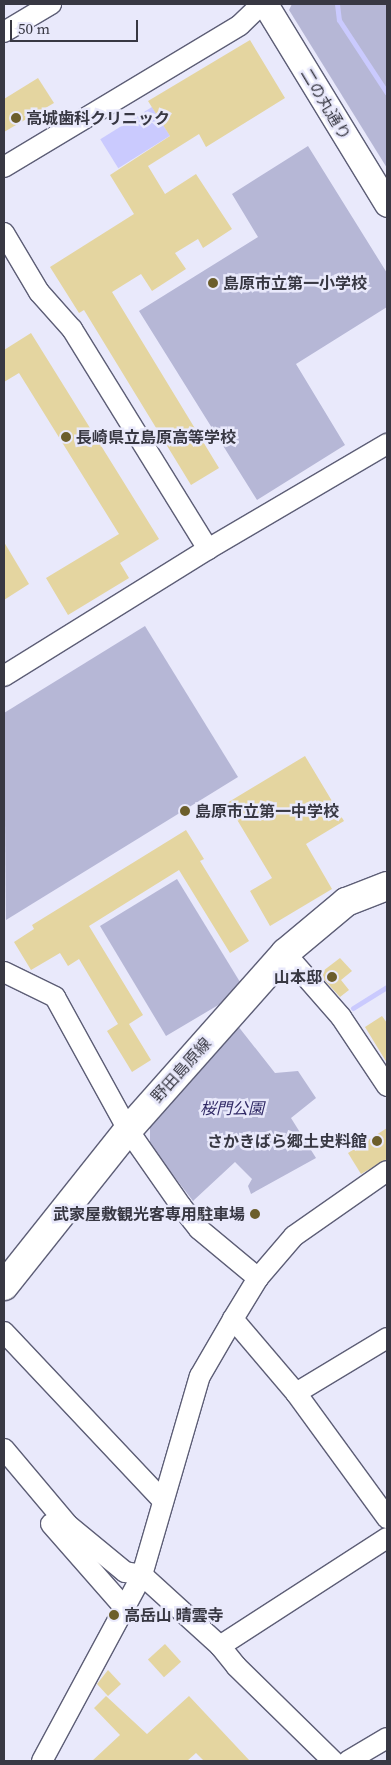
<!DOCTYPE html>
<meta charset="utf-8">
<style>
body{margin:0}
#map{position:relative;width:391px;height:1765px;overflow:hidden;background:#e9e9fb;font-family:"Source Serif 4","Noto Sans JP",serif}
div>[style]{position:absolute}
.green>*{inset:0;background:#b6b7d6}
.water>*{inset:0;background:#cacafe;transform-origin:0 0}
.stream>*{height:5px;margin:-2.5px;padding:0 2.5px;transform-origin:2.5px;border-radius:2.5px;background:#cacafe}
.building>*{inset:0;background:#e4d5a0;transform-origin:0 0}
.roads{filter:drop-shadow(1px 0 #5d5e76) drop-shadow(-1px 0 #5d5e76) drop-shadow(0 1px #5d5e76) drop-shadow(0 -1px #5d5e76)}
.minor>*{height:20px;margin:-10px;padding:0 10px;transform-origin:10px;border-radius:10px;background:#fff}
.tertiary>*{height:25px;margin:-12.5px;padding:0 12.5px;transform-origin:12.5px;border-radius:12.5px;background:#fff}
.secondary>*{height:28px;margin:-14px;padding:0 14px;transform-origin:14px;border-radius:14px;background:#fff}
.dots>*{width:14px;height:14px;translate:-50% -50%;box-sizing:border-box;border:2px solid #e9e9fb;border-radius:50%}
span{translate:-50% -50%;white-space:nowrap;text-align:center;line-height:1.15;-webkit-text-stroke:5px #e9e9fb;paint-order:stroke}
.street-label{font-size:16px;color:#383843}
.poi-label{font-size:16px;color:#383843;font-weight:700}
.left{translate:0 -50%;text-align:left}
.right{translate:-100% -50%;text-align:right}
.park-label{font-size:16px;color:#302965;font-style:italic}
.frame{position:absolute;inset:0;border:5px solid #383843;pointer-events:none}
.scale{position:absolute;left:10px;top:20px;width:128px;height:22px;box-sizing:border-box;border:2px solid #383843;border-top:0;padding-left:6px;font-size:15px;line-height:18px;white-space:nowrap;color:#383843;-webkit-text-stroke:4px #e9e9fb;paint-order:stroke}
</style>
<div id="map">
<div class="green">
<i style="clip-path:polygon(292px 4px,387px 4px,387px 168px,289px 10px)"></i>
<i style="clip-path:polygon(308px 146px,387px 273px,387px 307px,296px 364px,345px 445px,257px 500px,139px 311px,258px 237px,232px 194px)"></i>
<i style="clip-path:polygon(145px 626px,238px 777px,6px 920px,4px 713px)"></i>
<i style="clip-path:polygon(177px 879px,240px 982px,220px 1004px,166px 1036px,100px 926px)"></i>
<i style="clip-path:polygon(234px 1021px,275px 1073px,298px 1071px,316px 1098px,291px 1118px,316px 1158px,251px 1194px,248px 1186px,252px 1179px,235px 1162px,193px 1201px,150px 1145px,150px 1120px)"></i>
</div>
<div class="water">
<i style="left:152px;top:107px;width:34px;height:61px;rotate:58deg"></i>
</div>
<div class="stream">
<i style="left:337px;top:4px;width:16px;rotate:83deg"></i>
<i style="left:339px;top:20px;width:87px;rotate:56.7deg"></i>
<i style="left:353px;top:1008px;width:40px;rotate:-32deg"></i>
</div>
<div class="building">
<i style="clip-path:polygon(250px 40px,285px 98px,206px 147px,199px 134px,148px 166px,165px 194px,196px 174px,232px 229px,203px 248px,198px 239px,175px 253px,186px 269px,152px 291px,141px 274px,112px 292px,219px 468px,191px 485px,84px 310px,79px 313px,50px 267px,134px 214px,110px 175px,170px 136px,148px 101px)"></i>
<i style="clip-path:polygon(38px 78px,54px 103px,4px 132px,4px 99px)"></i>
<i style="clip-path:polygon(31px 333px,159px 539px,120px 563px,129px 578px,68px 615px,46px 578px,119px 534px,19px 373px,4px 382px,4px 350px)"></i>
<i style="clip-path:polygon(4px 542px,29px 584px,4px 600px)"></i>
<i style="clip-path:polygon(305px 756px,344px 821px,306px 844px,332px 889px,270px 926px,250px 891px,272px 878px,227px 803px)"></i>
<i style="clip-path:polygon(186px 830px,204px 859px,200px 861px,249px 941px,230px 953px,179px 870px,89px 926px,143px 1015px,129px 1024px,151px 1060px,132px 1072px,107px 1031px,118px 1024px,79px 959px,68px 966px,60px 953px,31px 970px,14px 942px,34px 929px,32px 925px)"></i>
<i style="clip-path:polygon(340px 958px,352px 971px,341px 980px,349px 990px,340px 997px,319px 974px)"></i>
<i style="clip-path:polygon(382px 1016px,387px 1023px,387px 1063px,365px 1027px)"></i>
<i style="clip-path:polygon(387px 1128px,387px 1159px,361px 1174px,348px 1153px)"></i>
<i style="left:165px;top:1644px;width:24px;height:23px;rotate:48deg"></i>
<i style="clip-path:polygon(108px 1670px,121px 1684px,108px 1696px,97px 1684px)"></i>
<i style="clip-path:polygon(106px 1696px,147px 1734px,189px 1696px,250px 1761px,204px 1761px,196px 1753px,187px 1761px,92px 1761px,120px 1735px,94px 1708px)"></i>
</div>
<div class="roads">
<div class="minor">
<i style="left:4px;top:32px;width:55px;rotate:-30.8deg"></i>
<i style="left:4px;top:167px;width:275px;rotate:-31deg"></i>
<i style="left:240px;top:25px;width:30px;rotate:-44deg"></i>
<i style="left:4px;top:233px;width:69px;rotate:59.3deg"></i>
<i style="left:39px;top:292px;width:50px;rotate:48.3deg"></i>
<i style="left:72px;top:329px;width:259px;rotate:58.3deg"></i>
<i style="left:4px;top:676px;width:240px;rotate:-31.9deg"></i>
<i style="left:208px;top:549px;width:208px;rotate:-30.4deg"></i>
<i style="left:285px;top:953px;width:85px;rotate:48.8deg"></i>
<i style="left:341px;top:1017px;width:83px;rotate:56.3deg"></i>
<i style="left:4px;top:972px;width:57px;rotate:26.1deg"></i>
<i style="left:55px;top:997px;width:152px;rotate:61.2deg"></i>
<i style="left:128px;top:1130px;width:93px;rotate:55.1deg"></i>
<i style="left:181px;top:1206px;width:29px;rotate:52deg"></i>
<i style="left:199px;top:1229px;width:77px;rotate:39.7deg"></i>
<i style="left:233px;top:1319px;width:97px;rotate:49.6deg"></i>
<i style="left:296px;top:1393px;width:155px;rotate:53.9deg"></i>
<i style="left:4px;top:1332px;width:232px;rotate:46.7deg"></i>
<i style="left:296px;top:1393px;width:106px;rotate:-31.1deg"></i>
<i style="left:4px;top:1449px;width:99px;rotate:49.9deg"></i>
<i style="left:68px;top:1525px;width:74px;rotate:39.5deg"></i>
<i style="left:125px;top:1572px;width:17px;rotate:10deg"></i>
<i style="left:142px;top:1575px;width:105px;rotate:42.3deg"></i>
<i style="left:220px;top:1646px;width:26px;rotate:51deg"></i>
<i style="left:236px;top:1666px;width:136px;rotate:44.4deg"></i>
<i style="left:51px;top:1524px;width:111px;rotate:48.7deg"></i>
<i style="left:220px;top:1646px;width:199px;rotate:-32.9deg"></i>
<i style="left:42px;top:1761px;width:211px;rotate:-61.7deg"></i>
<i style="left:142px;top:1575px;width:207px;rotate:-73.8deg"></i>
<i style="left:200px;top:1376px;width:66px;rotate:-59.9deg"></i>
<i style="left:233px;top:1319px;width:48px;rotate:-58.6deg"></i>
<i style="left:258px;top:1278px;width:55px;rotate:-49.4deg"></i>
<i style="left:294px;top:1236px;width:113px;rotate:-35deg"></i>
<i style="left:348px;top:1761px;width:45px;rotate:-30.5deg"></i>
</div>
<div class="tertiary">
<i style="left:265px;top:4px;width:234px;rotate:58.6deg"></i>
</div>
<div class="secondary">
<i style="left:4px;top:1286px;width:199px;rotate:-51.5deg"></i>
<i style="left:128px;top:1130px;width:237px;rotate:-48.4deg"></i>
<i style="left:285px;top:953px;width:80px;rotate:-39.9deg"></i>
<i style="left:346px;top:902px;width:44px;rotate:-21.3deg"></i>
</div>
</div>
<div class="dots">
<i style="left:16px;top:118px;background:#6c5e2b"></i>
<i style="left:213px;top:283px;background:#6c5e2b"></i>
<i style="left:66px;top:437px;background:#6c5e2b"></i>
<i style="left:185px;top:811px;background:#6c5e2b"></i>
<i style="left:332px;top:977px;background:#6c5e2b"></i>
<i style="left:377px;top:1141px;background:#6c5e2b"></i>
<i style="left:255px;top:1214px;background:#6c5e2b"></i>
<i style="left:114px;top:1615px;background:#6c5e2b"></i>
</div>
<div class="street-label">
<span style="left:326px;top:104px;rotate:59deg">二の丸通り</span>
<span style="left:181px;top:1070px;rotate:-48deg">野田島原線</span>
</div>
<div class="poi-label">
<span class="left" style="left:26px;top:118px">高城歯科クリニック</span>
<span class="left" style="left:223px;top:283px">島原市立第一小学校</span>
<span class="left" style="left:76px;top:437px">長崎県立島原高等学校</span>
<span class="left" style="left:195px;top:811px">島原市立第一中学校</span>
<span class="right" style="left:322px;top:977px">山本邸</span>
<span class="right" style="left:367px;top:1141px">さかきばら郷土史料館</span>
<span class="right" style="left:245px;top:1214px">武家屋敷観光客専用駐車場</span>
<span class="left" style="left:124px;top:1615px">高岳山 晴雲寺</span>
</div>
<div class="park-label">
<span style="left:232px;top:1108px">桜門公園</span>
</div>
<div class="frame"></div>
<div class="scale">50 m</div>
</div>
